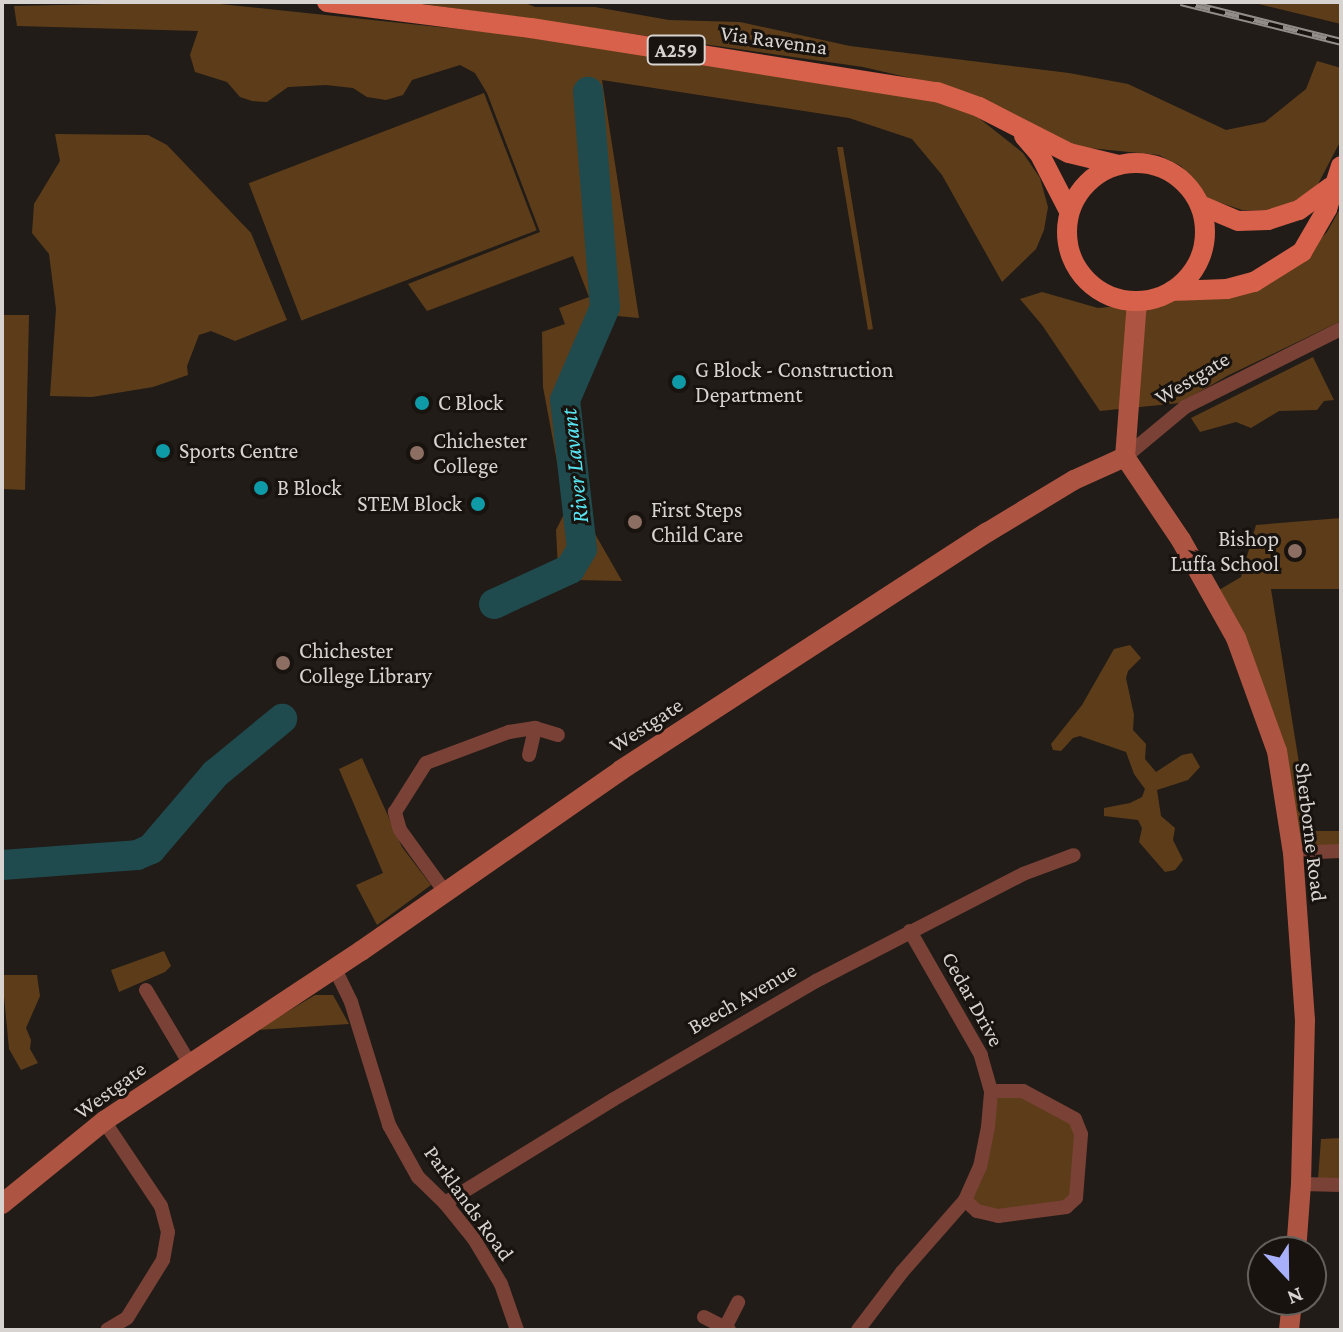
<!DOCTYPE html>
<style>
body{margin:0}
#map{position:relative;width:1343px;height:1332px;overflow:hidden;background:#211c17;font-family:"Crimson Pro",serif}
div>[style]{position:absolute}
.green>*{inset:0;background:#5d3d19;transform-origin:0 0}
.river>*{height:30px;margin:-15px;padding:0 15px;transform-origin:15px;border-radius:15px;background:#1f4a4e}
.street>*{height:14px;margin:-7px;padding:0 7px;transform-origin:7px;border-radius:7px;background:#7a4136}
.secondary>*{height:20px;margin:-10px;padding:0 10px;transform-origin:10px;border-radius:10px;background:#ae5442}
.primary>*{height:20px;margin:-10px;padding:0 10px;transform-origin:10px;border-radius:10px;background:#d7614a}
.primary>.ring{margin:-10px;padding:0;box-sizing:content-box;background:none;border:20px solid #d7614a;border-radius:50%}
.rail>*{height:8px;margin-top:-4px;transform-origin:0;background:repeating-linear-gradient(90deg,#18130e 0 15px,#928d89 0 30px);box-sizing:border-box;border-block:2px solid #928d89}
.dots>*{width:22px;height:22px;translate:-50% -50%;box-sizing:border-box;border:4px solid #18130e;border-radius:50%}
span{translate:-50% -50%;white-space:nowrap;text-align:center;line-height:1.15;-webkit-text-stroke:6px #18130e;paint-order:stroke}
.shield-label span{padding:2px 6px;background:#18130e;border:2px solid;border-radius:6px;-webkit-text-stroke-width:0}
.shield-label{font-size:20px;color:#d7d3d0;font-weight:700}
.street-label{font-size:22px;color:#d7d3d0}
.poi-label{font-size:22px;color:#d7d3d0}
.left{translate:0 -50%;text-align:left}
.right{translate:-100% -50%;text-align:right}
.water-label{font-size:24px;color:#57e3ef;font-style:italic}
.frame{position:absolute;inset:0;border:4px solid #d7d3d0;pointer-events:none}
.north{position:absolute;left:1247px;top:1236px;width:80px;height:80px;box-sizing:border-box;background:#18130e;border:2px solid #64605c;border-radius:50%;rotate:158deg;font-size:22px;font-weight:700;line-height:32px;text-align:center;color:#d7d3d0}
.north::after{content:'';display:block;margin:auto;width:28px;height:36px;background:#a8b0fc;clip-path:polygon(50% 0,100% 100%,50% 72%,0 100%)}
</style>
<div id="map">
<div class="green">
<i style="clip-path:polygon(201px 2px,534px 37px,932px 98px,975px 115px,1023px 153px,1040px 178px,1048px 207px,1044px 230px,1036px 249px,1002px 282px,942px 175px,912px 139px,849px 118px,602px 80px,639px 318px,617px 316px,577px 402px,583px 513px,622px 581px,577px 580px,559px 588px,556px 530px,566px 510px,543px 387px,542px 332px,565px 324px,559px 308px,589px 297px,573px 256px,427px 311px,408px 284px,540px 232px,487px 93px,475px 73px,460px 65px,412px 80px,403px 95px,386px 100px,367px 97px,353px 88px,326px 85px,288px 87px,267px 102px,252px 101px,240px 97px,227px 82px,195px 72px,190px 55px,198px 31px,17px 26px,14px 6px)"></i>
<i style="clip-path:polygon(410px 2px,523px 2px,535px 7px,595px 7px,669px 20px,740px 22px,850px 46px,1069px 73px,1128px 84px,1226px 130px,1265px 122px,1306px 89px,1317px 61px,1341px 68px,1341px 140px,1316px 188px,1294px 201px,1269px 210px,1242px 210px,1206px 198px,1181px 166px,1159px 155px,1069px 146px,936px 84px,863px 67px)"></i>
<i style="clip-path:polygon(1250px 2px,1341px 2px,1341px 24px)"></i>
<i style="left:484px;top:93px;width:147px;height:252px;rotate:69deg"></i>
<i style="clip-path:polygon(55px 134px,148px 135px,167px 145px,251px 233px,287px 320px,235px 341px,211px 331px,199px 335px,187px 366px,188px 375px,153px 387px,92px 397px,50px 396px,56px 309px,49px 254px,32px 233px,34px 204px,60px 161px)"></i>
<i style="clip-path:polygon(837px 147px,843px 147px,873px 329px,868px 330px)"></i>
<i style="clip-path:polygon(1341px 207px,1341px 321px,1227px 376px,1180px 403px,1100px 411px,1042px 325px,1020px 299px,1042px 292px,1098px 308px,1227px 296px,1304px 256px,1327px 232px)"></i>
<i style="clip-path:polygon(2px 315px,29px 315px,25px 490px,2px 489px)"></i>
<i style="clip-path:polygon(1313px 357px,1334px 400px,1324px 401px,1317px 410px,1279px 411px,1251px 428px,1236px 422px,1200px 432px,1191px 418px)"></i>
<i style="clip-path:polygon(1341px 518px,1341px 589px,1271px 589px,1310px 831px,1341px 831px,1341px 848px,1298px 849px,1219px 590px,1241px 577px,1256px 525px)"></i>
<i style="clip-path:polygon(1130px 645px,1141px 658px,1128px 671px,1126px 678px,1134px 715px,1133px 730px,1146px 744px,1145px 759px,1156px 772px,1182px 755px,1192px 753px,1200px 767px,1188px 780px,1157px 790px,1161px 816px,1175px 828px,1173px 840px,1183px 860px,1175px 870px,1165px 872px,1139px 842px,1142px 828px,1138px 820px,1104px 816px,1104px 808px,1130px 803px,1142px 797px,1145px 789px,1134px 774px,1126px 752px,1080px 736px,1073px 738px,1061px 751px,1053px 750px,1051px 744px,1082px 705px,1114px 649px)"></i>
<i style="clip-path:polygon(362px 758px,402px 847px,431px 885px,377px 925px,356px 885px,383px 873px,339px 769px)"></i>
<i style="clip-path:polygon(164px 951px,171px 966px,165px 972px,119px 992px,111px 970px)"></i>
<i style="clip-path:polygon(2px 975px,37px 975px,40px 996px,26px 1028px,31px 1040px,30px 1049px,38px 1063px,21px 1070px,9px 1049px)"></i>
<i style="clip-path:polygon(315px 995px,333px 995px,349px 1024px,257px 1030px)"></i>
<i style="clip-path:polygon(1023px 1094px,1072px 1121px,1078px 1134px,1074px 1197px,1065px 1204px,998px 1212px,980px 1207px,971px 1197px,996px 1095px)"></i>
<i style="clip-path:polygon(1341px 1138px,1341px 1179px,1318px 1179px,1321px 1139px)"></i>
</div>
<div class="river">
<i style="left:494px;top:604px;width:84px;rotate:-24.7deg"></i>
<i style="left:570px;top:569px;width:23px;rotate:-59deg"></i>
<i style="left:582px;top:549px;width:150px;rotate:-96.5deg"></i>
<i style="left:565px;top:400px;width:101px;rotate:-66.7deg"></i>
<i style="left:605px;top:307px;width:216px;rotate:-94.5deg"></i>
<i style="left:2px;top:865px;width:135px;rotate:-4.2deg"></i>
<i style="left:137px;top:855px;width:15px;rotate:-23deg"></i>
<i style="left:151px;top:849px;width:99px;rotate:-49.5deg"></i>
<i style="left:215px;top:774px;width:87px;rotate:-39.4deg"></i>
</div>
<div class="street">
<i style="left:1125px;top:457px;width:78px;rotate:-39.8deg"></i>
<i style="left:1185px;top:407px;width:174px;rotate:-26.6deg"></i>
<i style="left:529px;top:755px;width:28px;rotate:-77deg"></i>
<i style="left:1293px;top:853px;width:48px;rotate:-2.4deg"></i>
<i style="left:445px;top:892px;width:77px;rotate:-126deg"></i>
<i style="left:400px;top:830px;width:19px;rotate:-106deg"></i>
<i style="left:395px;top:812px;width:58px;rotate:-57.7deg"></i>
<i style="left:426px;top:763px;width:89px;rotate:-20.5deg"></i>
<i style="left:509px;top:732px;width:26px;rotate:-9deg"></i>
<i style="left:535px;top:728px;width:24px;rotate:17deg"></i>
<i style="left:335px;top:969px;width:37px;rotate:64deg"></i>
<i style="left:351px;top:1002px;width:129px;rotate:72.8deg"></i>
<i style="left:389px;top:1125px;width:60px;rotate:60.9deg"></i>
<i style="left:418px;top:1177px;width:37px;rotate:44deg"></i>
<i style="left:445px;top:1203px;width:46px;rotate:51.1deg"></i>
<i style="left:474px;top:1239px;width:52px;rotate:59deg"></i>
<i style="left:501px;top:1284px;width:49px;rotate:70.8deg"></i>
<i style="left:146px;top:990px;width:86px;rotate:59.3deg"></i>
<i style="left:104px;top:1121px;width:102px;rotate:56.2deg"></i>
<i style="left:161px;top:1206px;width:27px;rotate:75deg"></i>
<i style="left:168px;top:1232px;width:28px;rotate:100deg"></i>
<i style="left:163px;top:1260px;width:68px;rotate:121.8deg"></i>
<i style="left:127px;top:1318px;width:23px;rotate:149deg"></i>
<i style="left:1301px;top:1184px;width:40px;rotate:1.4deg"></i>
<i style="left:965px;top:1200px;width:16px;rotate:43deg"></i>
<i style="left:977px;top:1211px;width:22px;rotate:13deg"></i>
<i style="left:998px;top:1216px;width:69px;rotate:-7.5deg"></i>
<i style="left:1066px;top:1207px;width:13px;rotate:-42deg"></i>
<i style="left:1076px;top:1198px;width:64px;rotate:-85.5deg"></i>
<i style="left:1081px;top:1134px;width:16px;rotate:-112deg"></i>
<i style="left:1075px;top:1119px;width:59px;rotate:-151.7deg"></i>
<i style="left:1023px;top:1091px;width:32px;rotate:180deg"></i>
<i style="left:445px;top:1203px;width:198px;rotate:-31.6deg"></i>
<i style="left:614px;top:1099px;width:234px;rotate:-30.3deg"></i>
<i style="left:816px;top:981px;width:233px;rotate:-27.3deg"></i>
<i style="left:1023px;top:874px;width:54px;rotate:-20.4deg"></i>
<i style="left:704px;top:1317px;width:28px;rotate:27deg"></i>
<i style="left:725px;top:1328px;width:29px;rotate:-63deg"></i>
<i style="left:858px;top:1330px;width:73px;rotate:-52.8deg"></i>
<i style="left:902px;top:1272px;width:96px;rotate:-48.8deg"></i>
<i style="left:965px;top:1200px;width:36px;rotate:-66deg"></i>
<i style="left:980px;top:1167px;width:41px;rotate:-78.7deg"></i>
<i style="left:988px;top:1127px;width:36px;rotate:-85deg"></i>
<i style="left:991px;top:1091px;width:37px;rotate:-106deg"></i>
<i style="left:981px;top:1055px;width:143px;rotate:-119.8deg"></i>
</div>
<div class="secondary">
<i style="left:1125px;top:457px;width:100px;rotate:56deg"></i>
<i style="left:1181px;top:540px;width:112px;rotate:60.7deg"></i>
<i style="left:1236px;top:638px;width:120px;rotate:70.1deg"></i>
<i style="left:1277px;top:751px;width:103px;rotate:81.1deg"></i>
<i style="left:1293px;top:853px;width:167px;rotate:85.9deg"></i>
<i style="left:1305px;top:1020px;width:164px;rotate:91.4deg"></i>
<i style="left:1301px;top:1184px;width:68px;rotate:94.2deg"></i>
<i style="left:1125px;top:457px;width:156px;rotate:-85.6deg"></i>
<i style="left:2px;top:1204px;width:132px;rotate:-39.1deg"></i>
<i style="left:104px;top:1121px;width:308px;rotate:-33.5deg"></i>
<i style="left:361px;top:951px;width:317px;rotate:-34.8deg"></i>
<i style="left:621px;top:770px;width:437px;rotate:-33deg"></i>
<i style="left:988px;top:532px;width:100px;rotate:-31.2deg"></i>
<i style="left:1074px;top:480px;width:56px;rotate:-24.3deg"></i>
<i style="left:1289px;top:1330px;width:30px;rotate:-84deg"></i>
</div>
<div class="primary">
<i style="left:327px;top:2px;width:206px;rotate:7.3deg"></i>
<i style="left:531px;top:28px;width:411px;rotate:9deg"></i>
<i style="left:937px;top:92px;width:45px;rotate:19.7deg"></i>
<i style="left:979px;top:107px;width:101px;rotate:27.1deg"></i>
<i style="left:1069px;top:153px;width:51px;rotate:13.5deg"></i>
<i style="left:1024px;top:136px;width:23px;rotate:49deg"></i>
<i style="left:1039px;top:153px;width:65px;rotate:62.7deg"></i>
<i class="ring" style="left:1067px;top:163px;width:118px;height:118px"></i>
<i style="left:1200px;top:205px;width:41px;rotate:22.8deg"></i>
<i style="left:1238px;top:221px;width:30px;rotate:-2deg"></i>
<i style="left:1268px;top:220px;width:33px;rotate:-18deg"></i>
<i style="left:1299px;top:210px;width:39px;rotate:-36deg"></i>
<i style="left:1172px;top:291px;width:55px;rotate:-2.1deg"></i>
<i style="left:1227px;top:289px;width:28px;rotate:-15deg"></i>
<i style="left:1254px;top:282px;width:57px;rotate:-32deg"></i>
<i style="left:1302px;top:252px;width:50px;rotate:-59.8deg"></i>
<i style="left:1327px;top:209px;width:45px;rotate:-72deg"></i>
</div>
<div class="rail">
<i style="left:1181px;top:2px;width:165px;rotate:14deg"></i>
</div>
<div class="dots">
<i style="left:679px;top:382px;background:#0f9aa8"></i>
<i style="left:422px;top:403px;background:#0f9aa8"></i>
<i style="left:163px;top:451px;background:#0f9aa8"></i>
<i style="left:417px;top:453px;background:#8d6e63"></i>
<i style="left:261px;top:488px;background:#0f9aa8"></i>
<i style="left:478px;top:504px;background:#0f9aa8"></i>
<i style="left:635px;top:522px;background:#8d6e63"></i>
<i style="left:1295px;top:551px;background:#8d6e63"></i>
<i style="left:283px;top:663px;background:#8d6e63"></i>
</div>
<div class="shield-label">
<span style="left:676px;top:50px">A259</span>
</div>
<div class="street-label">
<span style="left:774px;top:40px;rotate:8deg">Via Ravenna</span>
<span style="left:1192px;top:378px;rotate:-31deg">Westgate</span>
<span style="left:646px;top:725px;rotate:-33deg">Westgate</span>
<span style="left:1311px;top:832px;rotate:83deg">Sherborne Road</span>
<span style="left:742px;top:998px;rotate:-30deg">Beech Avenue</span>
<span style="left:973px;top:999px;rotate:61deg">Cedar Drive</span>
<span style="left:110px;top:1090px;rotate:-36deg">Westgate</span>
<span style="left:469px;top:1203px;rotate:54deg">Parklands Road</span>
</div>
<div class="poi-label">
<span class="left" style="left:695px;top:382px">G Block - Construction<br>Department</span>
<span class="left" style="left:438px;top:403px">C Block</span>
<span class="left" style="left:433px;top:453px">Chichester<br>College</span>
<span class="left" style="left:179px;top:451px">Sports Centre</span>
<span class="left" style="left:277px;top:488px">B Block</span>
<span class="right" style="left:462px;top:504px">STEM Block</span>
<span class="left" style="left:651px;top:522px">First Steps<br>Child Care</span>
<span class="right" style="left:1279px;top:551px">Bishop<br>Luffa School</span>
<span class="left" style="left:299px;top:663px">Chichester<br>College Library</span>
</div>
<div class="water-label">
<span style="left:574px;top:466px;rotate:-96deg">River Lavant</span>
</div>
<div class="frame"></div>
<div class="north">N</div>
</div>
